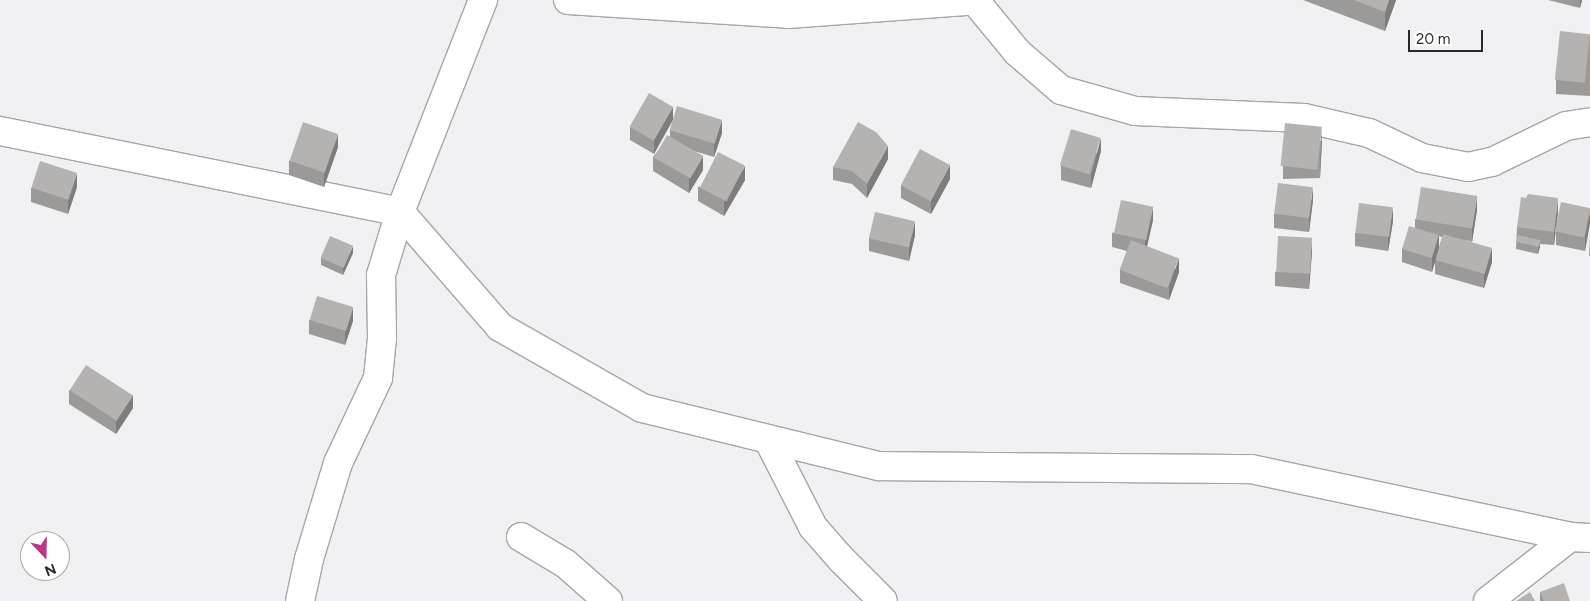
<!DOCTYPE html>
<style>
body{margin:0}
#map{position:relative;width:1590px;height:601px;overflow:hidden;background:#f1f1f4;font-family:Figtree,sans-serif}
div>[style]{position:absolute}
.roads{filter:drop-shadow(1px 0 #a5a6a9) drop-shadow(-1px 0 #a5a6a9) drop-shadow(0 1px #a5a6a9) drop-shadow(0 -1px #a5a6a9)}
.street>*{height:28px;margin:-14px;padding:0 14px;transform-origin:14px;border-radius:14px;background:#fff}
.wall>*{inset:0;background:#9c9a98}
.shaded-wall>*{inset:0;background:#7f7d7c}
.building>*{inset:0;background:#b5b3b1;transform-origin:0 0}
span{translate:-50% -50%;white-space:nowrap;text-align:center;line-height:1.15;-webkit-text-stroke:4px #fff;paint-order:stroke}
.north{position:absolute;left:20px;top:531px;width:50px;height:50px;box-sizing:border-box;background:#fff;border:1px solid #a9a9aa;border-radius:50%;rotate:159deg;font-size:14px;font-weight:700;line-height:20px;text-align:center;color:#29292b}
.north::after{content:'';display:block;margin:auto;width:18px;height:22px;background:#b73884;clip-path:polygon(50% 0,100% 100%,50% 72%,0 100%)}
.scale{position:absolute;left:1408px;top:30px;width:75px;height:22px;box-sizing:border-box;border:2px solid #29292b;border-top:0;padding-left:6px;font-size:15px;line-height:18px;white-space:nowrap;color:#29292b;-webkit-text-stroke:4px #fff;paint-order:stroke}
</style>
<div id="map">
<div class="roads">
<div class="street">
<i style="left:568px;top:0;width:220px;rotate:3.6deg"></i>
<i style="left:788px;top:14px;width:192px;rotate:-4.2deg"></i>
<i style="left:976px;top:2px;width:65px;rotate:50.6deg"></i>
<i style="left:1017px;top:52px;width:58px;rotate:40.8deg"></i>
<i style="left:1061px;top:90px;width:77px;rotate:15.8deg"></i>
<i style="left:1135px;top:111px;width:169px;rotate:2.4deg"></i>
<i style="left:1304px;top:118px;width:67px;rotate:13deg"></i>
<i style="left:1369px;top:133px;width:59px;rotate:25.3deg"></i>
<i style="left:1422px;top:158px;width:47px;rotate:11.1deg"></i>
<i style="left:1468px;top:167px;width:25px;rotate:-12deg"></i>
<i style="left:1492px;top:162px;width:82px;rotate:-25.9deg"></i>
<i style="left:1566px;top:126px;width:24px;rotate:-9deg"></i>
<i style="left:0;top:131px;width:408px;rotate:11.4deg"></i>
<i style="left:400px;top:212px;width:152px;rotate:49deg"></i>
<i style="left:500px;top:327px;width:163px;rotate:29.7deg"></i>
<i style="left:642px;top:408px;width:244px;rotate:13.8deg"></i>
<i style="left:879px;top:466px;width:372px;rotate:0.5deg"></i>
<i style="left:1251px;top:469px;width:326px;rotate:12deg"></i>
<i style="left:1570px;top:537px;width:20px;rotate:3deg"></i>
<i style="left:768px;top:439px;width:99px;rotate:62.9deg"></i>
<i style="left:813px;top:527px;width:43px;rotate:48.8deg"></i>
<i style="left:841px;top:559px;width:59px;rotate:45deg"></i>
<i style="left:521px;top:537px;width:52px;rotate:31deg"></i>
<i style="left:566px;top:564px;width:56px;rotate:41.4deg"></i>
<i style="left:300px;top:601px;width:43px;rotate:-77.9deg"></i>
<i style="left:309px;top:559px;width:100px;rotate:-73.2deg"></i>
<i style="left:338px;top:463px;width:94px;rotate:-64.8deg"></i>
<i style="left:378px;top:378px;width:40px;rotate:-84.3deg"></i>
<i style="left:382px;top:338px;width:63px;rotate:-90.9deg"></i>
<i style="left:381px;top:275px;width:66px;rotate:-73.2deg"></i>
<i style="left:400px;top:212px;width:228px;rotate:-68.6deg"></i>
<i style="left:1488px;top:601px;width:104px;rotate:-38deg"></i>
</div>
</div>
<div class="wall">
<i style="clip-path:polygon(1303px 0,1396px 0,1385px 31px)"></i>
<i style="clip-path:polygon(1548px 0,1582px 0,1580px 8px)"></i>
<i style="clip-path:polygon(1590px 34px,1590px 96px,1556px 94px,1556px 80px)"></i>
<i style="clip-path:polygon(673px 107px,654px 154px,630px 140px,630px 127px)"></i>
<i style="clip-path:polygon(670px 130px,722px 133px,714px 157px,694px 151px,703px 170px,689px 193px,653px 171px,653px 157px,670px 136px)"></i>
<i style="clip-path:polygon(1322px 140px,1320px 178px,1283px 179px,1283px 166px)"></i>
<i style="clip-path:polygon(338px 147px,324px 187px,289px 175px,289px 161px)"></i>
<i style="clip-path:polygon(1101px 151px,1091px 188px,1061px 180px,1061px 166px)"></i>
<i style="clip-path:polygon(888px 159px,867px 198px,852px 184px,833px 180px,833px 167px)"></i>
<i style="clip-path:polygon(950px 179px,931px 214px,901px 198px,901px 185px)"></i>
<i style="clip-path:polygon(745px 180px,724px 216px,698px 201px,698px 187px)"></i>
<i style="clip-path:polygon(77px 187px,68px 214px,31px 202px,31px 188px)"></i>
<i style="clip-path:polygon(1313px 200px,1309px 232px,1274px 228px,1274px 214px)"></i>
<i style="clip-path:polygon(1590px 208px,1585px 251px,1556px 245px,1556px 232px)"></i>
<i style="clip-path:polygon(evenodd,1477px 210px,1472px 242px,1465px 240px,1492px 262px,1484px 288px,1435px 274px,1435px 261px,1432px 272px,1402px 262px,1402px 249px,1415px 228px,1415px 219px,1477px 210px,1439px 236px,1442px 237px,1439px 248px,1439px 236px)"></i>
<i style="clip-path:polygon(1558px 212px,1554px 245px,1540px 244px,1538px 254px,1516px 249px,1517px 227px)"></i>
<i style="clip-path:polygon(1153px 220px,1147px 246px,1179px 272px,1169px 300px,1120px 283px,1120px 270px,1127px 251px,1112px 247px,1112px 233px)"></i>
<i style="clip-path:polygon(1393px 221px,1388px 251px,1355px 246px,1355px 233px)"></i>
<i style="clip-path:polygon(915px 235px,909px 261px,869px 251px,869px 238px)"></i>
<i style="clip-path:polygon(1590px 236px,1590px 256px,1589px 256px)"></i>
<i style="clip-path:polygon(1312px 252px,1309px 289px,1275px 286px,1275px 272px)"></i>
<i style="clip-path:polygon(353px 253px,343px 275px,321px 265px,321px 258px)"></i>
<i style="clip-path:polygon(309px 320px,353px 321px,345px 345px,309px 334px)"></i>
<i style="clip-path:polygon(69px 390px,133px 408px,116px 434px,69px 404px)"></i>
<i style="clip-path:polygon(1540px 592px,1570px 601px,1540px 601px)"></i>
</div>
<div class="shaded-wall">
<i style="clip-path:polygon(1389px 0,1396px 0,1385px 31px,1385px 12px)"></i>
<i style="clip-path:polygon(1580px 0,1582px 0,1580px 8px)"></i>
<i style="clip-path:polygon(673px 107px,673px 120px,654px 154px,654px 140px)"></i>
<i style="clip-path:polygon(722px 120px,722px 133px,714px 157px,714px 143px)"></i>
<i style="clip-path:polygon(1322px 127px,1322px 140px,1320px 178px,1320px 165px)"></i>
<i style="clip-path:polygon(338px 134px,338px 147px,324px 187px,324px 173px)"></i>
<i style="clip-path:polygon(1101px 138px,1101px 151px,1091px 188px,1091px 175px)"></i>
<i style="clip-path:polygon(888px 146px,888px 159px,867px 198px,867px 184px)"></i>
<i style="clip-path:polygon(703px 156px,703px 170px,689px 193px,689px 179px)"></i>
<i style="clip-path:polygon(950px 165px,950px 179px,931px 214px,931px 201px)"></i>
<i style="clip-path:polygon(745px 166px,745px 180px,724px 216px,724px 202px)"></i>
<i style="clip-path:polygon(77px 173px,77px 187px,68px 214px,68px 200px)"></i>
<i style="clip-path:polygon(1313px 187px,1313px 200px,1309px 232px,1309px 219px)"></i>
<i style="clip-path:polygon(1477px 196px,1477px 210px,1472px 242px,1472px 228px)"></i>
<i style="clip-path:polygon(1558px 198px,1558px 212px,1554px 245px,1554px 232px)"></i>
<i style="clip-path:polygon(1153px 207px,1153px 220px,1145px 255px,1145px 241px)"></i>
<i style="clip-path:polygon(1393px 207px,1393px 221px,1388px 251px,1388px 238px)"></i>
<i style="clip-path:polygon(1590px 211px,1590px 224px,1585px 251px,1585px 237px)"></i>
<i style="clip-path:polygon(915px 221px,915px 235px,909px 261px,909px 247px)"></i>
<i style="clip-path:polygon(1439px 235px,1439px 249px,1432px 272px,1432px 258px)"></i>
<i style="clip-path:polygon(1312px 238px,1312px 252px,1309px 289px,1309px 275px)"></i>
<i style="clip-path:polygon(1540px 240px,1540px 247px,1538px 254px,1538px 247px)"></i>
<i style="clip-path:polygon(353px 246px,353px 253px,343px 275px,343px 268px)"></i>
<i style="clip-path:polygon(1492px 248px,1492px 262px,1484px 288px,1484px 274px)"></i>
<i style="clip-path:polygon(1179px 258px,1179px 272px,1169px 300px,1169px 287px)"></i>
<i style="clip-path:polygon(353px 307px,353px 321px,345px 345px,345px 332px)"></i>
<i style="clip-path:polygon(133px 395px,133px 408px,116px 434px,116px 421px)"></i>
</div>
<div class="building">
<i style="clip-path:polygon(1354px 0,1389px 0,1385px 12px)"></i>
<i style="left:1560px;top:31px;width:30px;height:49px;rotate:6deg"></i>
<i style="left:649px;top:93px;width:28px;height:39px;rotate:30deg"></i>
<i style="left:677px;top:106px;width:47px;height:25px;rotate:17deg"></i>
<i style="left:303px;top:122px;width:37px;height:41px;rotate:19deg"></i>
<i style="clip-path:polygon(858px 122px,876px 132px,888px 146px,867px 184px,852px 171px,833px 167px)"></i>
<i style="left:1285px;top:123px;width:37px;height:43px;rotate:6deg"></i>
<i style="left:1071px;top:129px;width:31px;height:38px;rotate:17deg"></i>
<i style="left:667px;top:135px;width:42px;height:26px;rotate:30deg"></i>
<i style="left:920px;top:149px;width:34px;height:41px;rotate:28deg"></i>
<i style="left:718px;top:152px;width:30px;height:40px;rotate:27deg"></i>
<i style="left:40px;top:161px;width:39px;height:28px;rotate:18deg"></i>
<i style="left:1278px;top:183px;width:35px;height:31px;rotate:7deg"></i>
<i style="left:1421px;top:187px;width:57px;height:33px;rotate:9deg"></i>
<i style="clip-path:polygon(1528px 194px,1558px 198px,1554px 232px,1517px 227px,1521px 197px,1526px 198px)"></i>
<i style="left:1121px;top:200px;width:33px;height:34px;rotate:12deg"></i>
<i style="left:1561px;top:202px;width:30px;height:30px;rotate:12deg"></i>
<i style="left:1359px;top:203px;width:34px;height:30px;rotate:7deg"></i>
<i style="left:875px;top:212px;width:41px;height:27px;rotate:13deg"></i>
<i style="left:1409px;top:226px;width:31px;height:24px;rotate:17deg"></i>
<i style="left:1443px;top:234px;width:51px;height:27px;rotate:16deg"></i>
<i style="left:1518px;top:235px;width:23px;height:7px;rotate:13deg"></i>
<i style="left:330px;top:236px;width:25px;height:24px;rotate:23deg"></i>
<i style="left:1278px;top:236px;width:34px;height:36px;rotate:3deg"></i>
<i style="left:1131px;top:240px;width:51px;height:32px;rotate:21deg"></i>
<i style="left:317px;top:296px;width:38px;height:25px;rotate:17deg"></i>
<i style="left:86px;top:365px;width:56px;height:30px;rotate:33deg"></i>
<i style="clip-path:polygon(1564px 583px,1570px 601px,1544px 601px,1540px 592px)"></i>
<i style="clip-path:polygon(1530px 592px,1535px 601px,1516px 601px)"></i>
</div>
<div class="north">N</div>
<div class="scale">20 m</div>
</div>
